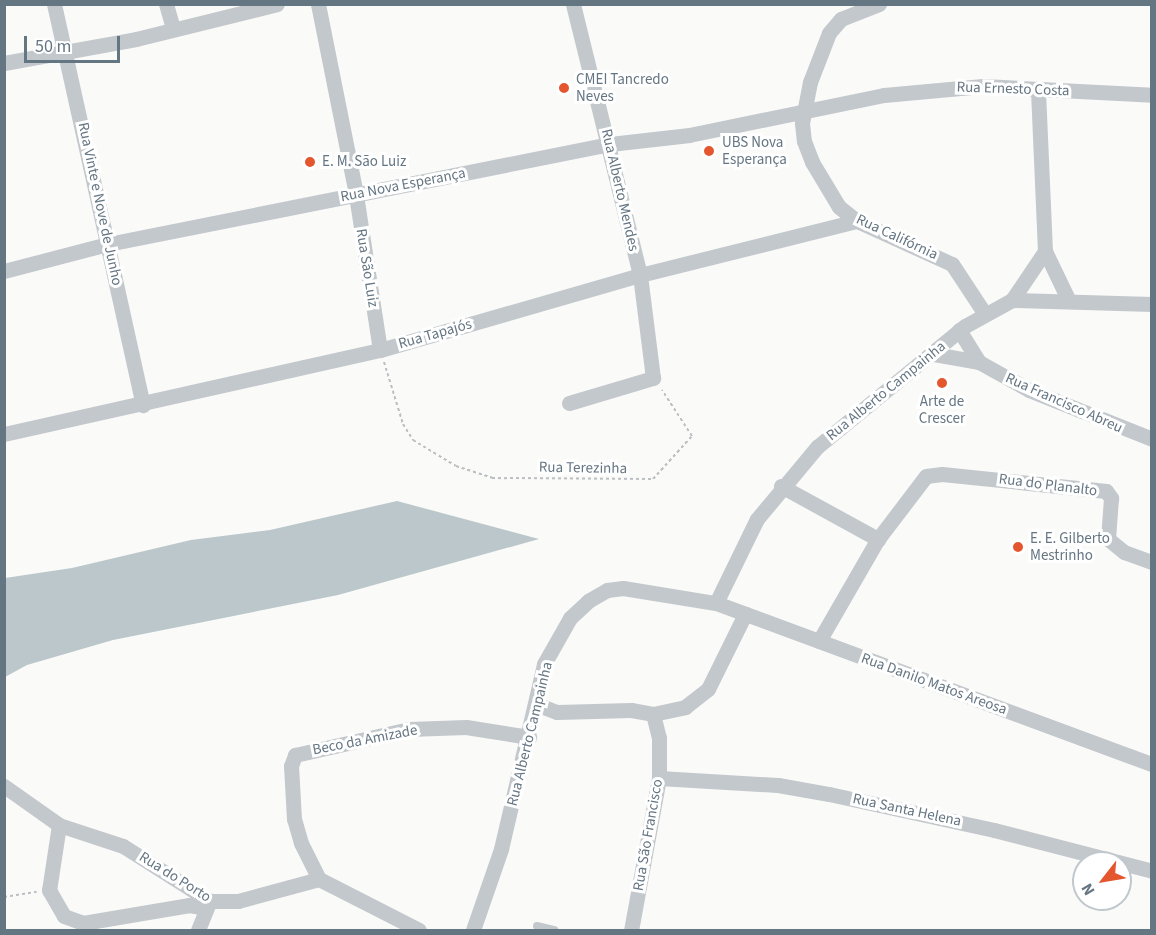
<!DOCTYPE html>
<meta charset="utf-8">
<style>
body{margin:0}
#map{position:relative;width:1156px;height:935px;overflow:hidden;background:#fafaf8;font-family:"Source Sans 3",sans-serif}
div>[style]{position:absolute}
.water>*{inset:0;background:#bbc7cb}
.path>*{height:2px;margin-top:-1px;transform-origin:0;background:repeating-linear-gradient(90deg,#bbbfc2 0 3px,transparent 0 6px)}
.service>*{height:8px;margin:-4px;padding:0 4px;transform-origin:4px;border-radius:4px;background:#c3c8cc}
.minor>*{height:15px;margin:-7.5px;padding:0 7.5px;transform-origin:7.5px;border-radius:7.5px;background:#c3c8cc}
.dots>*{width:16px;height:16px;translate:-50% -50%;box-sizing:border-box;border:3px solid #fff;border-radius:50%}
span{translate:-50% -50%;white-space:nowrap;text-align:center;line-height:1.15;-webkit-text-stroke:6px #fff;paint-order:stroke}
.poi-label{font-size:15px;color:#657683}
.left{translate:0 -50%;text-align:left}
.street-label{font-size:15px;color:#657683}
.frame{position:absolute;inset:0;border:6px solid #657683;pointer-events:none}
.north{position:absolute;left:1072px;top:851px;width:60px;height:60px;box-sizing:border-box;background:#fff;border:2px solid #c1c8cd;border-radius:50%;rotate:239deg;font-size:16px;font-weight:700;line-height:24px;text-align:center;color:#657683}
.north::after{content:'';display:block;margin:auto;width:21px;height:27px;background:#e4572e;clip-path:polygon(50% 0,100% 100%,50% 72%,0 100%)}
.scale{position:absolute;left:24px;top:36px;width:96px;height:27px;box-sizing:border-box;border:3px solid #657683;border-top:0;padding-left:8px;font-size:18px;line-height:21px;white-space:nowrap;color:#657683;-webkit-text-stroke:4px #fff;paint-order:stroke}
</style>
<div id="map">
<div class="water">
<i style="clip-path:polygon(397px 501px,539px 539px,338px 595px,113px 640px,27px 665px,5px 677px,5px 578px,72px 568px,191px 540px,270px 530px)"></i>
</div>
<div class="path">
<i style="left:384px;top:362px;width:65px;rotate:73deg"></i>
<i style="left:403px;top:424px;width:19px;rotate:58deg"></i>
<i style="left:413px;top:440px;width:50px;rotate:31.2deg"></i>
<i style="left:456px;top:466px;width:38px;rotate:18deg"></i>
<i style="left:492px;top:478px;width:161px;rotate:0.4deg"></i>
<i style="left:653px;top:479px;width:58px;rotate:-47.8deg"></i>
<i style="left:692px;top:436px;width:55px;rotate:-123.1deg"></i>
<i style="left:4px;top:897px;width:33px;rotate:-9deg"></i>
</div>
<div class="service">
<i style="left:537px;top:926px;width:18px;rotate:13deg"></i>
</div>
<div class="minor">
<i style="left:54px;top:4px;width:411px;rotate:77.5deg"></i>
<i style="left:166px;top:4px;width:26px;rotate:74deg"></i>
<i style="left:318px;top:4px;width:195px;rotate:78.7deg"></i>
<i style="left:356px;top:195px;width:157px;rotate:81.2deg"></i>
<i style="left:879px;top:4px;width:41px;rotate:158.5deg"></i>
<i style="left:841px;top:19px;width:18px;rotate:131deg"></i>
<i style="left:829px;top:33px;width:53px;rotate:111.2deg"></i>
<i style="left:810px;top:82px;width:42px;rotate:101deg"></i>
<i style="left:802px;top:123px;width:18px;rotate:84deg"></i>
<i style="left:804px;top:141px;width:22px;rotate:69deg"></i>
<i style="left:812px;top:162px;width:52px;rotate:59deg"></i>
<i style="left:839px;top:207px;width:23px;rotate:38deg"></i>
<i style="left:857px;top:221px;width:104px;rotate:24.4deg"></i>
<i style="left:952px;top:264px;width:60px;rotate:56.6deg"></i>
<i style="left:4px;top:63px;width:134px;rotate:-10.3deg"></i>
<i style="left:136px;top:39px;width:145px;rotate:-13.9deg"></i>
<i style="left:1038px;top:91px;width:160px;rotate:87.5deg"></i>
<i style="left:1045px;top:251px;width:53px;rotate:64.4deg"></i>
<i style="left:4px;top:271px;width:107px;rotate:-14.6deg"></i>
<i style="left:108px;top:244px;width:512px;rotate:-11.27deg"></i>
<i style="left:610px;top:144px;width:80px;rotate:-6.5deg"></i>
<i style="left:689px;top:135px;width:199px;rotate:-11.6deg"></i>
<i style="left:884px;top:95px;width:99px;rotate:-5.2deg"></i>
<i style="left:983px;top:86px;width:169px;rotate:3deg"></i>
<i style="left:1012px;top:300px;width:59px;rotate:-56deg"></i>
<i style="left:959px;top:330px;width:38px;rotate:58deg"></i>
<i style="left:934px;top:354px;width:46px;rotate:10.1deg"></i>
<i style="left:979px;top:362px;width:57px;rotate:29.2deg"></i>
<i style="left:1029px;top:390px;width:132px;rotate:21.7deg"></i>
<i style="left:569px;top:403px;width:88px;rotate:-16.6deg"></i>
<i style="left:653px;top:378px;width:104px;rotate:-97.2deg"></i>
<i style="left:640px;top:275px;width:279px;rotate:-103.9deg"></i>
<i style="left:4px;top:434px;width:385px;rotate:-12.6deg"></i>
<i style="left:380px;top:350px;width:271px;rotate:-16.1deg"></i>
<i style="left:640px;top:275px;width:224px;rotate:-14deg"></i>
<i style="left:781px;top:486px;width:111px;rotate:28.7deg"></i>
<i style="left:716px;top:603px;width:465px;rotate:20.3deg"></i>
<i style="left:819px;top:641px;width:118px;rotate:-60deg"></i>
<i style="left:878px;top:539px;width:79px;rotate:-52.7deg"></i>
<i style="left:926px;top:476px;width:16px;rotate:-7deg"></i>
<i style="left:942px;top:474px;width:165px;rotate:5.9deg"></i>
<i style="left:1106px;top:491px;width:9px;rotate:54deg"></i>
<i style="left:1111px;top:498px;width:41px;rotate:94.2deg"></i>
<i style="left:1108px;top:539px;width:21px;rotate:39deg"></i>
<i style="left:1124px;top:552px;width:30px;rotate:20deg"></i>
<i style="left:536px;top:704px;width:22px;rotate:21deg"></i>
<i style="left:557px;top:712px;width:74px;rotate:-1.5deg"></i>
<i style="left:631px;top:710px;width:22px;rotate:10deg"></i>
<i style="left:653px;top:714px;width:25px;rotate:76deg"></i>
<i style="left:659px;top:738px;width:40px;rotate:90deg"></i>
<i style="left:659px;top:778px;width:155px;rotate:100.4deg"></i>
<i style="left:653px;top:714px;width:33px;rotate:-12deg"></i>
<i style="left:685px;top:707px;width:29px;rotate:-38deg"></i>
<i style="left:708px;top:689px;width:84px;rotate:-63.7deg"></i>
<i style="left:659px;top:778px;width:119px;rotate:3.4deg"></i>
<i style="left:778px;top:785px;width:52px;rotate:10deg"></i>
<i style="left:829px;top:794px;width:169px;rotate:12.3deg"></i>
<i style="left:994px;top:830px;width:163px;rotate:14.5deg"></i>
<i style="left:4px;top:786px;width:67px;rotate:35.3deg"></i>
<i style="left:59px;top:825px;width:67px;rotate:18.2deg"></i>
<i style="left:123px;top:846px;width:103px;rotate:32.3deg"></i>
<i style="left:210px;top:901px;width:28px"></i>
<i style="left:238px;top:901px;width:84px;rotate:-15.2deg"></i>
<i style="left:319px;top:879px;width:112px;rotate:27deg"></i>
<i style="left:59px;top:825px;width:66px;rotate:98.7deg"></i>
<i style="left:49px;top:890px;width:30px;rotate:60deg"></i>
<i style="left:64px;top:916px;width:20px;rotate:20deg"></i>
<i style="left:83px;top:923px;width:108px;rotate:-9.6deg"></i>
<i style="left:189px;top:905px;width:17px;rotate:10deg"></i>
<i style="left:319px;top:879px;width:40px;rotate:-116.6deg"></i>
<i style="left:301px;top:843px;width:25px;rotate:-106deg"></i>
<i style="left:294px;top:819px;width:53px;rotate:-93.2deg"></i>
<i style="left:291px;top:766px;width:12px;rotate:-70deg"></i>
<i style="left:295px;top:755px;width:117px;rotate:-12.8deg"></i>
<i style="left:409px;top:729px;width:57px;rotate:-2deg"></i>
<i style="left:466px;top:727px;width:64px;rotate:9deg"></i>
<i style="left:198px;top:930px;width:31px;rotate:-68deg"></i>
<i style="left:473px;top:930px;width:86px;rotate:-70.9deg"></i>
<i style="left:501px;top:849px;width:190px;rotate:-76.9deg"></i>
<i style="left:544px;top:664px;width:53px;rotate:-60.5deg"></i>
<i style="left:570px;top:618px;width:25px;rotate:-43deg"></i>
<i style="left:588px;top:601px;width:22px;rotate:-30deg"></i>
<i style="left:607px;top:590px;width:16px;rotate:-7deg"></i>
<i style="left:623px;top:588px;width:94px;rotate:9.2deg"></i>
<i style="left:716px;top:603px;width:93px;rotate:-64deg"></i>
<i style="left:757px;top:519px;width:94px;rotate:-50.2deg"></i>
<i style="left:817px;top:447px;width:191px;rotate:-39.3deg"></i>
<i style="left:965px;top:326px;width:54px;rotate:-29deg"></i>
<i style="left:1012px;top:300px;width:140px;rotate:1.6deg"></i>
</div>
<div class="dots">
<i style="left:564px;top:88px;background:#e4572e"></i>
<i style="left:709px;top:151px;background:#e4572e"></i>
<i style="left:310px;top:162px;background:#e4572e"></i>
<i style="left:942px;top:383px;background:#e4572e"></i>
<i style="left:1018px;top:547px;background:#e4572e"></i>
</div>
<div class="poi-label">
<span class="left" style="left:576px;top:88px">CMEI Tancredo<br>Neves</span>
<span class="left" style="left:722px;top:151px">UBS Nova<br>Esperança</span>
<span class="left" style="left:322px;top:162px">E. M. São Luiz</span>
<span style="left:942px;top:410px">Arte de<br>Crescer</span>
<span class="left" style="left:1030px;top:547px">E. E. Gilberto<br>Mestrinho</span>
</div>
<div class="street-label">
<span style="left:1013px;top:89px;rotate:2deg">Rua Ernesto Costa</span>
<span style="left:403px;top:185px;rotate:-11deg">Rua Nova Esperança</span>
<span style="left:620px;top:190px;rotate:77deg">Rua Alberto Mendes</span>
<span style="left:100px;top:204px;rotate:78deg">Rua Vinte e Nove de Junho</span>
<span style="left:897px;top:237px;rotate:25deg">Rua Califórnia</span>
<span style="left:367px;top:268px;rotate:81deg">Rua São Luiz</span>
<span style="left:435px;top:334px;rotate:-16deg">Rua Tapajós</span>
<span style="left:886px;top:391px;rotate:-39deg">Rua Alberto Campainha</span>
<span style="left:1064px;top:403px;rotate:24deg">Rua Francisco Abreu</span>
<span style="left:583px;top:468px;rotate:1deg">Rua Terezinha</span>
<span style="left:1048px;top:485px;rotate:7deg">Rua do Planalto</span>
<span style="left:934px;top:684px;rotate:20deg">Rua Danilo Matos Areosa</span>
<span style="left:530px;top:734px;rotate:-76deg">Rua Alberto Campainha</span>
<span style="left:365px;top:740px;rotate:-11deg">Beco da Amizade</span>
<span style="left:907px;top:810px;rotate:12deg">Rua Santa Helena</span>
<span style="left:648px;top:835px;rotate:-80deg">Rua São Francisco</span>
<span style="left:175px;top:877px;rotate:32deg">Rua do Porto</span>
</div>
<div class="frame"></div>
<div class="north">N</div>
<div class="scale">50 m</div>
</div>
